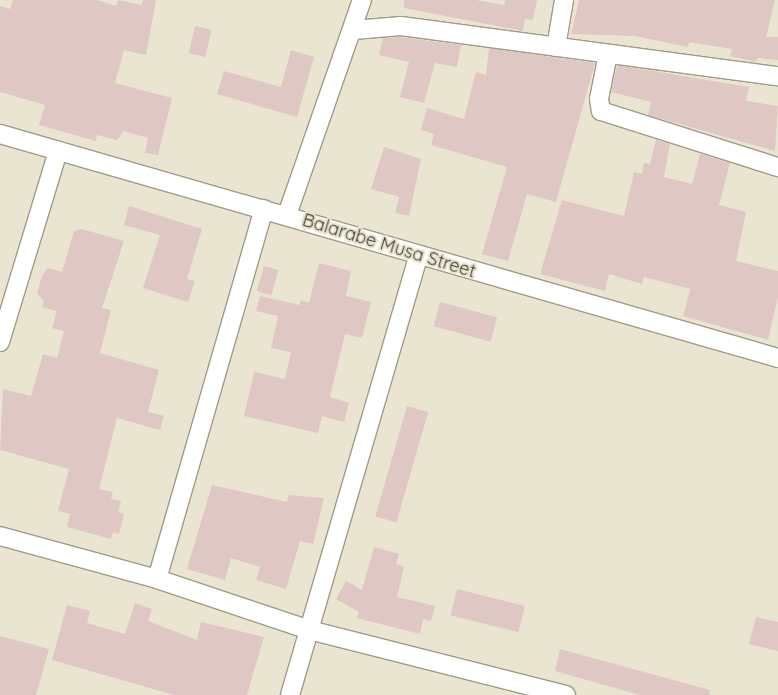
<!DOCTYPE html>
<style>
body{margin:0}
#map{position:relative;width:778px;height:695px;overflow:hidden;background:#eae5d1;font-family:Quicksand,sans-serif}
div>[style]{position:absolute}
.building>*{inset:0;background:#dfc7c4;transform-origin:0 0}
.roads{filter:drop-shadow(1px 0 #9f9b88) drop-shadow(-1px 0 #9f9b88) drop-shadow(0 1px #9f9b88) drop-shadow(0 -1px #9f9b88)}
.minor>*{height:18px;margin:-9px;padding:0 9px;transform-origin:9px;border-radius:9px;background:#fff}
span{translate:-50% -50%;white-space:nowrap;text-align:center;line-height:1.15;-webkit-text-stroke:4.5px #eae5d1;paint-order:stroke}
.street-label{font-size:18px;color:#3d3b33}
</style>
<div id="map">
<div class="building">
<i style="clip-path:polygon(13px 0,97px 0,116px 6px,118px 0,141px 5px,143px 0,156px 0,146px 55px,124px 50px,115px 83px,172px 98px,158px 155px,145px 153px,148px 138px,124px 131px,117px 140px,97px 135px,96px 141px,39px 125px,45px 105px,0 92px,0 6px,10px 9px)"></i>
<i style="clip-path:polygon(404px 0,476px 0,504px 5px,505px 0,537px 0,533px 20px,525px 19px,523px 31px,404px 8px)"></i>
<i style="clip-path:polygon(579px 0,775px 0,766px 37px,778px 37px,778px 60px,758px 58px,755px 62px,730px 56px,732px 49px,689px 42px,688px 47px,635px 36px,571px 34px)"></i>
<i style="left:195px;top:26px;width:17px;height:28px;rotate:13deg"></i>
<i style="clip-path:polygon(400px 37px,461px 45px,457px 67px,435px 63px,424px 103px,400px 97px,409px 62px,379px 55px,383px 38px)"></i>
<i style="clip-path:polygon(489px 48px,595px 63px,556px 202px,527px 194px,508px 261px,482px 254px,507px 167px,431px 145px,434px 134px,421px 130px,427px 108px,464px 119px,476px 72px,486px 75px)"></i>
<i style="clip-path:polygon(291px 50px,314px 57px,297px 117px,217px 94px,224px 71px,281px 87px)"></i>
<i style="clip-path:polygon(617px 65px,749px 87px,746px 101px,778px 106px,775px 151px,648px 115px,651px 102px,611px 92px)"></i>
<i style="clip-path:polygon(656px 140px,670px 144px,664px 177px,692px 184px,700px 154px,730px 163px,719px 205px,746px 212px,736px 261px,778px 271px,778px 297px,768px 340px,683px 316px,690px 289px,644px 277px,642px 284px,609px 274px,605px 291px,540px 274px,562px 200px,624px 216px,634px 172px,642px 174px,644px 163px,650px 164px)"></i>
<i style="clip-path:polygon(384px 147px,421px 159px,409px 216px,395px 213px,399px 197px,407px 199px,371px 189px)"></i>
<i style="clip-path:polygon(129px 206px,202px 229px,187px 279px,195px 281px,188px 302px,143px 288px,160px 235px,124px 225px)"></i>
<i style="clip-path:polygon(82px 229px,124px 241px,102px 308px,111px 310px,100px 353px,159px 370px,148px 412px,164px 416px,160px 430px,117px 418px,99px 489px,113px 492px,111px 499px,121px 501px,118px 512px,124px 514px,119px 534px,113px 532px,111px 539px,67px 527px,70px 514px,58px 511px,69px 469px,0 450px,3px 389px,31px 396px,43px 354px,57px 358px,64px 331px,52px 328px,57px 311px,42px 307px,44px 300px,37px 294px,41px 279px,47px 268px,62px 272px,74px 231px)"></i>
<i style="clip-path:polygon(319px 263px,351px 271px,346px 296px,371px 302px,362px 338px,345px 334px,330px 397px,349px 403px,344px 422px,322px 416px,318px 433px,244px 416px,254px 372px,285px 379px,291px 352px,271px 348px,278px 316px,256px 311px,260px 296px,300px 305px,301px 300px,309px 303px)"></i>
<i style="left:264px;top:266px;width:15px;height:26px;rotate:16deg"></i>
<i style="left:440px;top:302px;width:59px;height:25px;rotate:15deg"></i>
<i style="left:407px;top:406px;width:22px;height:115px;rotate:16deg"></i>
<i style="clip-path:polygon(212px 485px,287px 502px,289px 495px,324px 498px,313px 544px,300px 541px,286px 589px,256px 580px,260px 567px,231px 558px,225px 580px,187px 569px)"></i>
<i style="clip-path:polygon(374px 547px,399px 554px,396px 564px,404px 567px,397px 597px,435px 606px,431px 621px,423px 619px,420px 634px,357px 618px,359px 612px,336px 599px,346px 581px,362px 590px)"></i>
<i style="left:457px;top:589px;width:70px;height:27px;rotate:14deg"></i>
<i style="clip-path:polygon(135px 603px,152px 609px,148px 621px,197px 640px,201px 622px,264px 637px,247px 695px,174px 695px,52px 660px,67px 605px,90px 611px,87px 623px,125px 634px)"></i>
<i style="clip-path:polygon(756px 617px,778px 622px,778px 651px,749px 644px)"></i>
<i style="clip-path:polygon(0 636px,49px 649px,36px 695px,0 695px)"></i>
<i style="clip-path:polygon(560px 649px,710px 690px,709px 695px,640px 695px,555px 671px)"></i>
</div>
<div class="roads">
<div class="minor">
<i style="left:354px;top:30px;width:47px;rotate:-4.9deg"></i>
<i style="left:401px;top:26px;width:380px;rotate:7.6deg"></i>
<i style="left:556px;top:47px;width:48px;rotate:-80.3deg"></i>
<i style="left:608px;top:54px;width:46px;rotate:101.3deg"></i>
<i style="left:599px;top:99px;width:12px;rotate:81deg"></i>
<i style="left:601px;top:111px;width:186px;rotate:17.6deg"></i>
<i style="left:0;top:134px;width:810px;rotate:16.06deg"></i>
<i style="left:287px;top:215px;width:228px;rotate:-70.8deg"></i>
<i style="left:0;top:342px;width:200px;rotate:-73.1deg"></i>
<i style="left:0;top:536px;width:163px;rotate:15.3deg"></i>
<i style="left:157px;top:579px;width:160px;rotate:18.5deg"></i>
<i style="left:309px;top:630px;width:265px;rotate:14.2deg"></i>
<i style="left:157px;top:579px;width:385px;rotate:-73.9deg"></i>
<i style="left:290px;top:695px;width:457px;rotate:-73.7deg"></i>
</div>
</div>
<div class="street-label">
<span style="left:389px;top:246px;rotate:17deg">Balarabe Musa Street</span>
</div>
</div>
